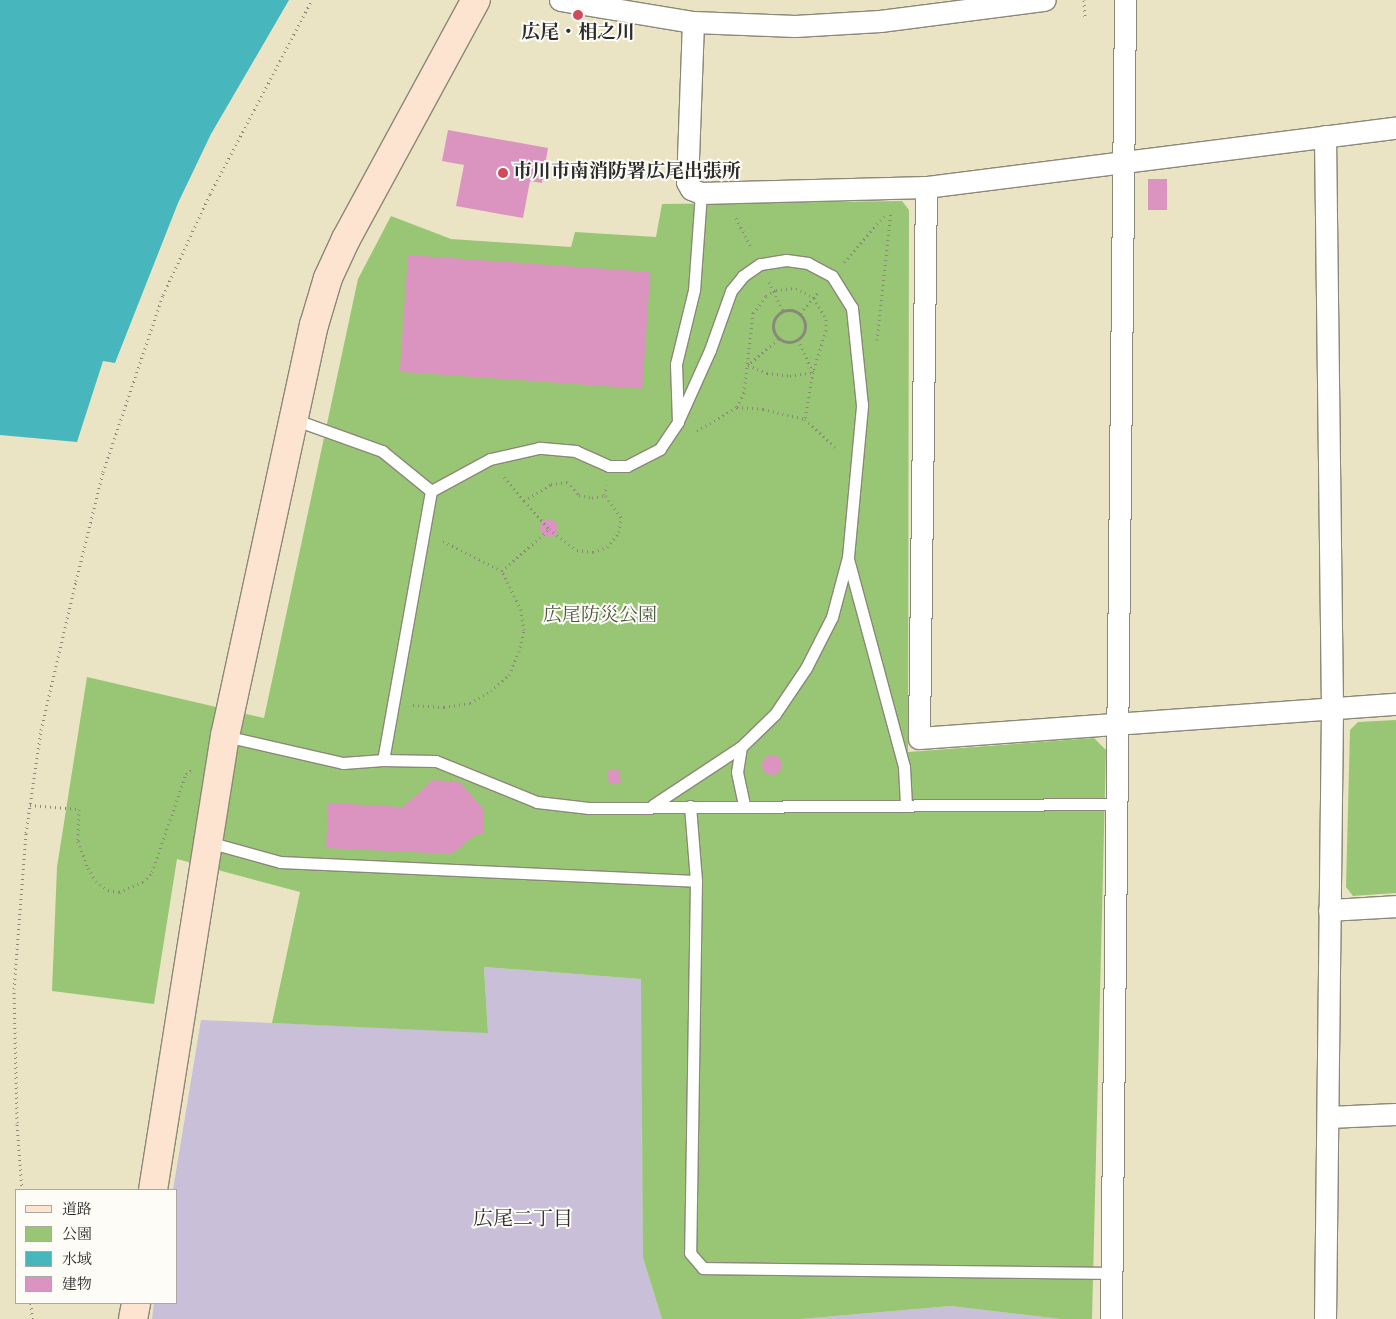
<!DOCTYPE html>
<meta charset="utf-8">
<style>
body{margin:0}
#map{position:relative;width:1396px;height:1319px;overflow:hidden;background:#eae4c4;font-family:Vollkorn,"Noto Serif JP",serif}
div>[style]{position:absolute}
.industrial>*{inset:0;background:#c9bfd8}
.green>*{inset:0;background:#98c674}
.water>*{inset:0;background:#47b7bd}
.building>*{inset:0;background:#db93c0;transform-origin:0 0}
.round{border-radius:50%}
.path>*{height:3px;margin-top:-1.5px;transform-origin:0;background:repeating-linear-gradient(90deg,#8a8878 0 1px,transparent 0 5px)}
.path>.ring{margin:-1.5px;padding:0;box-sizing:content-box;background:none;border:3px solid #8a8878;border-radius:50%}
.roads{filter:drop-shadow(1px 0 #8a8878) drop-shadow(-1px 0 #8a8878) drop-shadow(0 1px #8a8878) drop-shadow(0 -1px #8a8878)}
.lane>*{height:11px;margin:-5.5px;padding:0 5.5px;transform-origin:5.5px;border-radius:5.5px;background:#fff}
.street>*{height:21px;margin:-10.5px;padding:0 10.5px;transform-origin:10.5px;border-radius:10.5px;background:#fff}
.secondary>*{height:28px;margin:-14px;padding:0 14px;transform-origin:14px;border-radius:14px;background:#fde4d0}
.dots>*{width:14px;height:14px;translate:-50% -50%;box-sizing:border-box;border:2px solid #fdfcf7;border-radius:50%}
span{translate:-50% -50%;white-space:nowrap;text-align:center;line-height:1.15;-webkit-text-stroke:4px #fdfcf7;paint-order:stroke}
.poi-label{font-size:19px;color:#2b2b2b;font-weight:700}
.left{translate:0 -50%;text-align:left}
.park-label{font-size:19px;color:#4c5a41}
.neighbourhood-label{font-size:20px;color:#2b2b2b}
.legend{position:absolute;left:15px;top:1189px;width:162px;height:115px;box-sizing:border-box;background:#fdfcf7;border:1px solid #a9a8a5;margin:0;padding:6px 9px;list-style:none;font-size:15px;color:#2b2b2b}
.legend li{display:flex;align-items:center;gap:10px;height:25px}
.legend b{width:25px;border:1px solid #a9a8a5}
</style>
<div id="map">
<div class="industrial">
<i style="clip-path:polygon(484px 967px,642px 979px,643px 1258px,662px 1319px,152px 1319px,154px 1303px,176px 1303px,176px 1190px,173px 1190px,201px 1020px,488px 1032px)"></i>
<i style="clip-path:polygon(951px 1306px,1061px 1319px,801px 1319px)"></i>
</div>
<div class="green">
<i style="clip-path:polygon(902px 201px,909px 210px,908px 752px,1094px 738px,1106px 750px,1092px 1319px,1061px 1319px,951px 1306px,801px 1319px,662px 1319px,643px 1258px,641px 979px,484px 967px,488px 1033px,272px 1023px,300px 892px,177px 859px,154px 1004px,52px 991px,57px 867px,87px 677px,264px 718px,358px 279px,391px 216px,451px 239px,571px 247px,575px 232px,656px 237px,662px 204px)"></i>
<i style="clip-path:polygon(1396px 720px,1396px 893px,1353px 896px,1346px 887px,1350px 730px,1358px 722px)"></i>
</div>
<div class="water">
<i style="clip-path:polygon(0 0,289px 0,211px 134px,178px 203px,115px 363px,103px 361px,77px 442px,0 435px)"></i>
</div>
<div class="building">
<i style="clip-path:polygon(448px 130px,548px 148px,542px 183px,530px 181px,523px 218px,456px 206px,464px 165px,442px 161px)"></i>
<i style="left:1148px;top:179px;width:19px;height:31px"></i>
<i style="left:408px;top:255px;width:243px;height:117px;rotate:4deg"></i>
<i class="round" style="left:540px;top:519px;width:18px;height:18px"></i>
<i class="round" style="left:762px;top:755px;width:20px;height:20px"></i>
<i style="left:619px;top:769px;width:14px;height:12px;rotate:82deg"></i>
<i style="clip-path:polygon(433px 780px,460px 782px,484px 810px,483px 834px,475px 835px,452px 854px,326px 848px,328px 803px,403px 807px)"></i>
</div>
<div class="path">
<i style="left:1084px;top:0;width:18px;rotate:87deg"></i>
<i style="left:736px;top:218px;width:34px;rotate:63deg"></i>
<i style="left:844px;top:262px;width:64px;rotate:-48.8deg"></i>
<i style="left:769px;top:282px;width:32px;rotate:64deg"></i>
<i class="ring" style="left:773px;top:310px;width:29px;height:29px"></i>
<i style="left:800px;top:313px;width:29px;rotate:-49deg"></i>
<i style="left:778px;top:339px;width:40px;rotate:139deg"></i>
<i style="left:748px;top:365px;width:21px;rotate:23deg"></i>
<i style="left:767px;top:373px;width:23px;rotate:7deg"></i>
<i style="left:790px;top:376px;width:23px;rotate:-10deg"></i>
<i style="left:813px;top:372px;width:35px;rotate:-115deg"></i>
<i style="left:877px;top:340px;width:129px;rotate:-83.8deg"></i>
<i style="left:737px;top:407px;width:16px;rotate:-63deg"></i>
<i style="left:744px;top:393px;width:81px;rotate:-83.6deg"></i>
<i style="left:753px;top:313px;width:21px;rotate:-53deg"></i>
<i style="left:766px;top:296px;width:12px;rotate:-31deg"></i>
<i style="left:776px;top:290px;width:20px;rotate:-6deg"></i>
<i style="left:796px;top:288px;width:21px;rotate:29deg"></i>
<i style="left:814px;top:298px;width:24px;rotate:60deg"></i>
<i style="left:826px;top:319px;width:11px;rotate:90deg"></i>
<i style="left:826px;top:330px;width:44px;rotate:107.2deg"></i>
<i style="left:813px;top:372px;width:48px;rotate:99.7deg"></i>
<i style="left:697px;top:431px;width:47px;rotate:-31deg"></i>
<i style="left:737px;top:407px;width:26px;rotate:4deg"></i>
<i style="left:763px;top:409px;width:43px;rotate:13.4deg"></i>
<i style="left:805px;top:419px;width:45px;rotate:43.2deg"></i>
<i style="left:504px;top:477px;width:31px;rotate:50deg"></i>
<i style="left:524px;top:501px;width:32px;rotate:-32deg"></i>
<i style="left:551px;top:484px;width:16px;rotate:-7deg"></i>
<i style="left:567px;top:482px;width:18px;rotate:47deg"></i>
<i style="left:579px;top:495px;width:13px;rotate:13deg"></i>
<i style="left:592px;top:498px;width:13px;rotate:-13deg"></i>
<i style="left:524px;top:501px;width:38px;rotate:48deg"></i>
<i style="left:502px;top:571px;width:63px;rotate:-41.8deg"></i>
<i style="left:549px;top:529px;width:35px;rotate:37deg"></i>
<i style="left:577px;top:550px;width:16px;rotate:7deg"></i>
<i style="left:593px;top:552px;width:15px;rotate:-20deg"></i>
<i style="left:607px;top:547px;width:19px;rotate:-51deg"></i>
<i style="left:619px;top:532px;width:15px;rotate:-82deg"></i>
<i style="left:621px;top:517px;width:27px;rotate:-126deg"></i>
<i style="left:605px;top:495px;width:10px;rotate:-84deg"></i>
<i style="left:413px;top:705px;width:31px;rotate:4deg"></i>
<i style="left:444px;top:707px;width:26px;rotate:-9deg"></i>
<i style="left:470px;top:703px;width:24px;rotate:-30deg"></i>
<i style="left:491px;top:691px;width:24px;rotate:-42deg"></i>
<i style="left:509px;top:675px;width:25px;rotate:-67deg"></i>
<i style="left:519px;top:652px;width:23px;rotate:-77deg"></i>
<i style="left:524px;top:630px;width:20px;rotate:-99deg"></i>
<i style="left:521px;top:610px;width:43px;rotate:-116deg"></i>
<i style="left:502px;top:571px;width:68px;rotate:-153.1deg"></i>
<i style="left:30px;top:805px;width:49px;rotate:4.7deg"></i>
<i style="left:79px;top:809px;width:32px;rotate:92deg"></i>
<i style="left:78px;top:841px;width:29px;rotate:70deg"></i>
<i style="left:88px;top:868px;width:15px;rotate:58deg"></i>
<i style="left:96px;top:881px;width:15px;rotate:37deg"></i>
<i style="left:108px;top:890px;width:11px;rotate:10deg"></i>
<i style="left:119px;top:892px;width:26px;rotate:-23deg"></i>
<i style="left:143px;top:882px;width:13px;rotate:-48deg"></i>
<i style="left:152px;top:872px;width:104px;rotate:-70.9deg"></i>
<i style="left:186px;top:774px;width:7px;rotate:-34deg"></i>
<i style="left:22px;top:1190px;width:67px;rotate:-94.3deg"></i>
<i style="left:17px;top:1123px;width:134px;rotate:-91.3deg"></i>
<i style="left:14px;top:989px;width:156px;rotate:-85.6deg"></i>
<i style="left:26px;top:833px;width:104px;rotate:-81.7deg"></i>
<i style="left:41px;top:730px;width:153px;rotate:-76.8deg"></i>
<i style="left:76px;top:581px;width:112px;rotate:-76.1deg"></i>
<i style="left:103px;top:472px;width:187px;rotate:-71.3deg"></i>
<i style="left:163px;top:295px;width:111px;rotate:-65deg"></i>
<i style="left:210px;top:194px;width:219px;rotate:-62.3deg"></i>
<i style="left:31px;top:1303px;width:16px;rotate:86deg"></i>
</div>
<div class="roads">
<div class="lane">
<i style="left:701px;top:193px;width:97px;rotate:94.1deg"></i>
<i style="left:694px;top:290px;width:76px;rotate:103.7deg"></i>
<i style="left:676px;top:364px;width:58px;rotate:88deg"></i>
<i style="left:678px;top:422px;width:32px;rotate:124deg"></i>
<i style="left:660px;top:449px;width:37px;rotate:153deg"></i>
<i style="left:627px;top:466px;width:18px;rotate:180deg"></i>
<i style="left:609px;top:466px;width:36px;rotate:-156deg"></i>
<i style="left:576px;top:451px;width:37px;rotate:-175deg"></i>
<i style="left:539px;top:448px;width:50px;rotate:167.3deg"></i>
<i style="left:490px;top:459px;width:67px;rotate:151.5deg"></i>
<i style="left:431px;top:491px;width:273px;rotate:100.1deg"></i>
<i style="left:383px;top:760px;width:53px;rotate:1.1deg"></i>
<i style="left:436px;top:761px;width:109px;rotate:22.1deg"></i>
<i style="left:537px;top:802px;width:52px;rotate:6.6deg"></i>
<i style="left:589px;top:808px;width:526px;rotate:-0.44deg"></i>
<i style="left:293px;top:419px;width:95px;rotate:19.8deg"></i>
<i style="left:382px;top:451px;width:63px;rotate:39.2deg"></i>
<i style="left:848px;top:559px;width:215px;rotate:74.9deg"></i>
<i style="left:904px;top:767px;width:38px;rotate:87deg"></i>
<i style="left:225px;top:736px;width:121px;rotate:12.9deg"></i>
<i style="left:343px;top:763px;width:40px;rotate:-4.3deg"></i>
<i style="left:741px;top:747px;width:25px;rotate:99deg"></i>
<i style="left:737px;top:772px;width:34px;rotate:78deg"></i>
<i style="left:653px;top:805px;width:105px;rotate:-33.4deg"></i>
<i style="left:741px;top:747px;width:47px;rotate:-44.1deg"></i>
<i style="left:775px;top:714px;width:55px;rotate:-56deg"></i>
<i style="left:806px;top:668px;width:57px;rotate:-63deg"></i>
<i style="left:832px;top:617px;width:62px;rotate:-75.1deg"></i>
<i style="left:848px;top:557px;width:153px;rotate:-84.7deg"></i>
<i style="left:862px;top:405px;width:98px;rotate:-95.9deg"></i>
<i style="left:852px;top:308px;width:38px;rotate:-122deg"></i>
<i style="left:832px;top:276px;width:27px;rotate:-152deg"></i>
<i style="left:808px;top:263px;width:22px;rotate:-172deg"></i>
<i style="left:786px;top:260px;width:26px;rotate:171deg"></i>
<i style="left:760px;top:264px;width:21px;rotate:145deg"></i>
<i style="left:743px;top:276px;width:19px;rotate:129deg"></i>
<i style="left:731px;top:291px;width:63px;rotate:109.6deg"></i>
<i style="left:710px;top:350px;width:76px;rotate:114.2deg"></i>
<i style="left:690px;top:806px;width:75px;rotate:85.4deg"></i>
<i style="left:696px;top:881px;width:372px;rotate:90.9deg"></i>
<i style="left:690px;top:1253px;width:20px;rotate:49deg"></i>
<i style="left:703px;top:1268px;width:407px;rotate:0.7deg"></i>
<i style="left:208px;top:842px;width:75px;rotate:15.5deg"></i>
<i style="left:280px;top:862px;width:416px;rotate:2.6deg"></i>
</div>
<div class="street">
<i style="left:560px;top:0;width:135px;rotate:9.4deg"></i>
<i style="left:693px;top:22px;width:102px;rotate:2.2deg"></i>
<i style="left:795px;top:26px;width:85px;rotate:-3.4deg"></i>
<i style="left:880px;top:21px;width:166px;rotate:-7.3deg"></i>
<i style="left:693px;top:22px;width:160px;rotate:92.1deg"></i>
<i style="left:687px;top:182px;width:8px;rotate:60deg"></i>
<i style="left:691px;top:189px;width:11px;rotate:22deg"></i>
<i style="left:701px;top:193px;width:225px;rotate:-1.5deg"></i>
<i style="left:926px;top:187px;width:474px;rotate:-7.2deg"></i>
<i style="left:926px;top:187px;width:551px;rotate:90.73deg"></i>
<i style="left:919px;top:738px;width:478px;rotate:-4.1deg"></i>
<i style="left:1329px;top:910px;width:67px;rotate:-3.4deg"></i>
<i style="left:1328px;top:1117px;width:68px;rotate:-2.5deg"></i>
<i style="left:1111px;top:1319px;width:1319px;rotate:-89.39deg"></i>
<i style="left:1325px;top:1319px;width:611px;rotate:-89.34deg"></i>
<i style="left:1332px;top:708px;width:572px;rotate:-90.7deg"></i>
</div>
<div class="secondary">
<i style="left:153px;top:1190px;width:460px;rotate:-81deg"></i>
<i style="left:225px;top:736px;width:421px;rotate:-77.8deg"></i>
<i style="left:314px;top:325px;width:49px;rotate:-73.4deg"></i>
<i style="left:328px;top:278px;width:43px;rotate:-65.2deg"></i>
<i style="left:346px;top:239px;width:272px;rotate:-61.5deg"></i>
<i style="left:133px;top:1319px;width:16px;rotate:-79deg"></i>
</div>
</div>
<div class="dots">
<i style="left:578px;top:15px;background:#d1495b"></i>
<i style="left:503px;top:173px;background:#d1495b"></i>
</div>
<div class="poi-label">
<span style="left:578px;top:34px">広尾・相之川</span>
<span class="left" style="left:513px;top:173px">市川市南消防署広尾出張所</span>
</div>
<div class="park-label">
<span style="left:600px;top:617px">広尾防災公園</span>
</div>
<div class="neighbourhood-label">
<span style="left:523px;top:1220px">広尾二丁目</span>
</div>
<ul class="legend">
<li><b style="height:6px;background:#fde4d0"></b>道路</li>
<li><b style="height:14px;background:#98c674"></b>公園</li>
<li><b style="height:14px;background:#47b7bd"></b>水域</li>
<li><b style="height:14px;background:#db93c0"></b>建物</li>
</ul>
</div>
